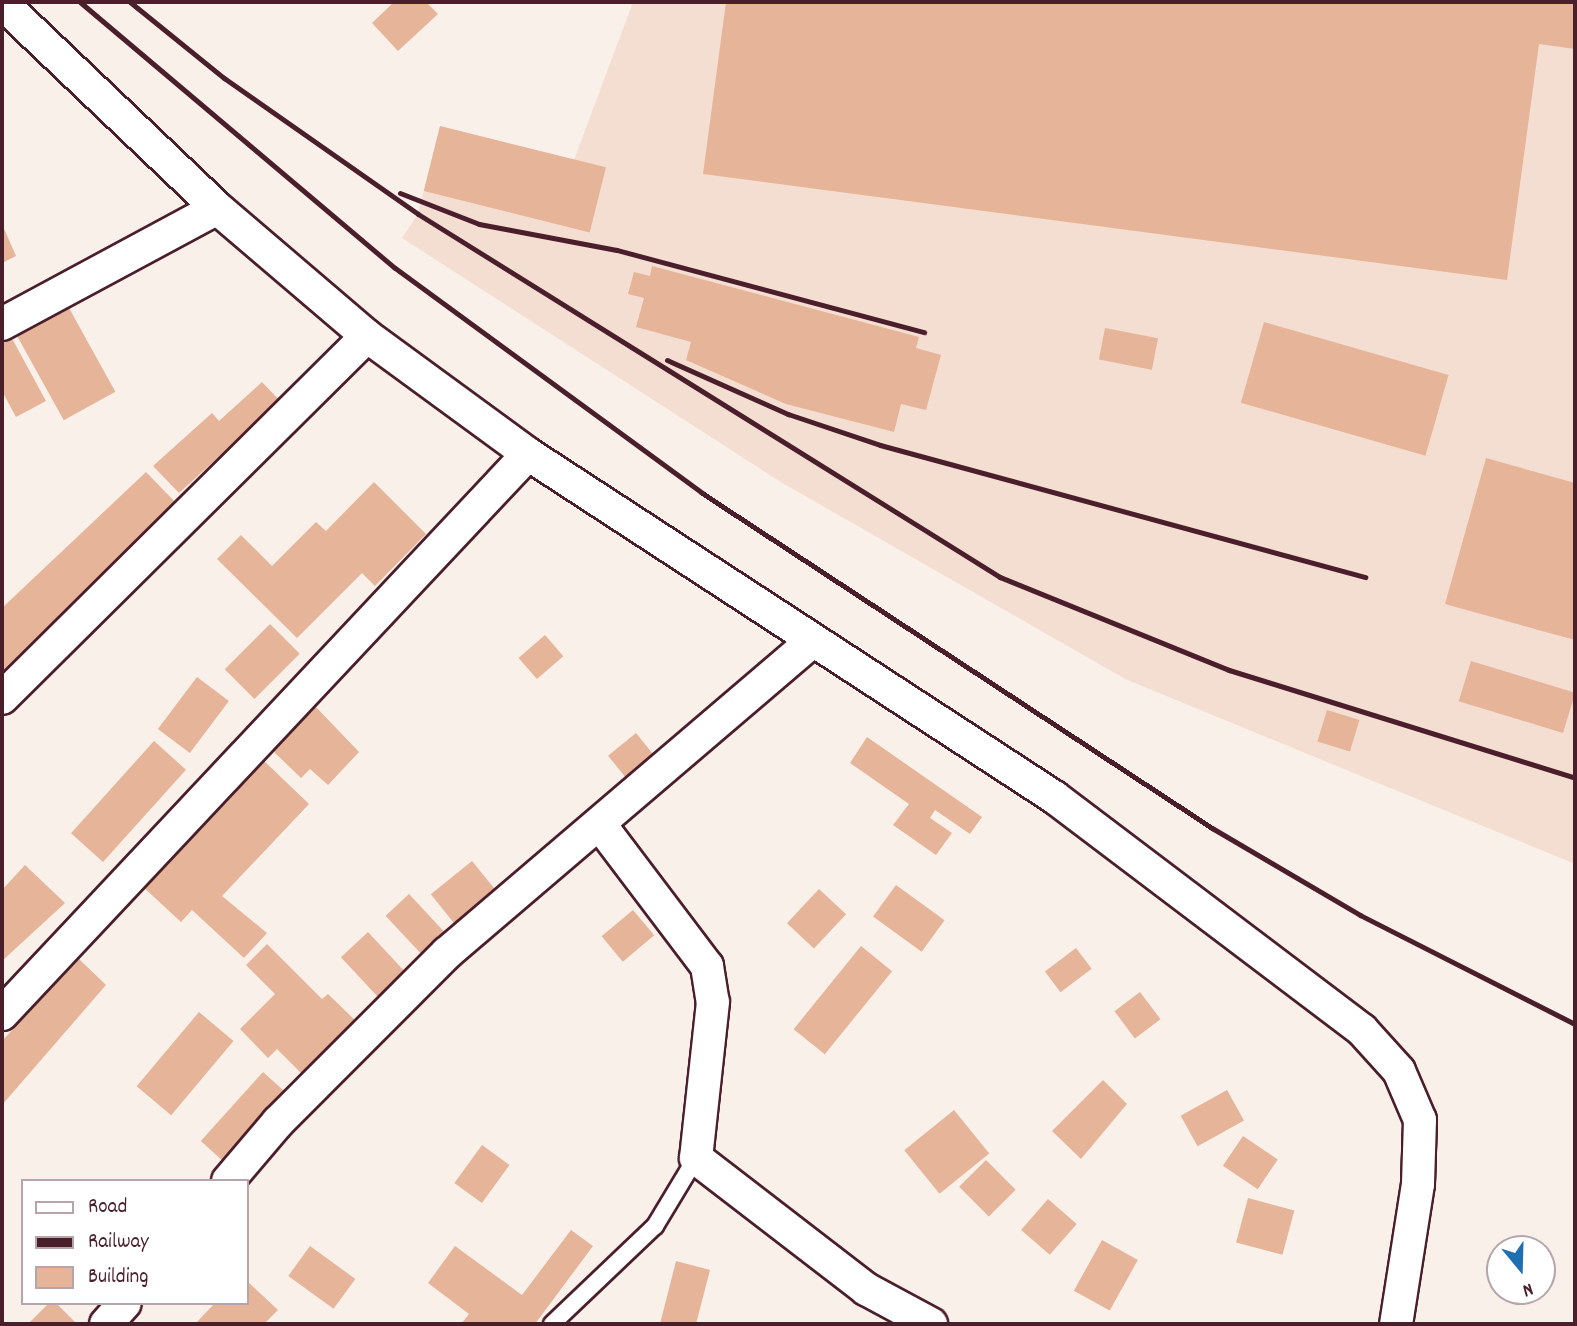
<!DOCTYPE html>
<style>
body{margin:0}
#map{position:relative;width:1577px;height:1326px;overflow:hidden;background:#faf0ea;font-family:Dekko,sans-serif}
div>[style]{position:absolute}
.built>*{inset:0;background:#f4ded1}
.building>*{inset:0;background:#e6b498;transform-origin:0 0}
.roads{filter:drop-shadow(2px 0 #4a1f2b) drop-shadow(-2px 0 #4a1f2b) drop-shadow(0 2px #4a1f2b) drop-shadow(0 -2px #4a1f2b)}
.service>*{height:16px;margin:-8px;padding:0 8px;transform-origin:8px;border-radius:8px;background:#fff}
.minor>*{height:32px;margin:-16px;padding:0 16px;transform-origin:16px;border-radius:16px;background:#fff}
.rail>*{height:5px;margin:-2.5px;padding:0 2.5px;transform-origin:2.5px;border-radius:2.5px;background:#4a1f2b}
span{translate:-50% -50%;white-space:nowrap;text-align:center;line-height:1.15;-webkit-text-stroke:6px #fff;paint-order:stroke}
.frame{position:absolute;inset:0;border:4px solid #4a1f2b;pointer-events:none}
.legend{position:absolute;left:21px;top:1179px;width:228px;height:126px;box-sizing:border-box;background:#fff;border:2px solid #b7a5aa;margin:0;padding:9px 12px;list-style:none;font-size:21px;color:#4a1f2b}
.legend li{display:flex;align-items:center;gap:14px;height:35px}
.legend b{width:35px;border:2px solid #b7a5aa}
.north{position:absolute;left:1486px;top:1235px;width:70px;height:70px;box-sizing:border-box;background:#fff;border:2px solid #b7a5aa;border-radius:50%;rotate:161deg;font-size:19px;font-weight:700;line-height:28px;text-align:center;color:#4a1f2b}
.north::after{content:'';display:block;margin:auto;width:24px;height:32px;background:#1f6fb2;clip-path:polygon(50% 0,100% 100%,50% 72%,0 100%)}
</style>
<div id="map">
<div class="built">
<i style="clip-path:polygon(633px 2px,1575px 2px,1575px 864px,1125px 679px,779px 481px,402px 238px,418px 214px,440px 126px,574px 160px)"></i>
</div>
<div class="building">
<i style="clip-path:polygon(394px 2px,426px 2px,438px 14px,398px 51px,372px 23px)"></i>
<i style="clip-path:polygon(726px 2px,1575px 2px,1575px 49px,1539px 44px,1507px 280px,703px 174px)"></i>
<i style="left:440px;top:126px;width:171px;height:67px;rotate:14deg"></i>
<i style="clip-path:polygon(2px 224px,16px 256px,2px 263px)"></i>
<i style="clip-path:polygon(652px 266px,919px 337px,916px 348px,941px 355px,926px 410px,901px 404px,894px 432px,786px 404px,686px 360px,691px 342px,636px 327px,644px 298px,628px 294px,634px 272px,650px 276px)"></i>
<i style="left:64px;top:299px;width:106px;height:59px;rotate:61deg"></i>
<i style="left:1264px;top:322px;width:192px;height:84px;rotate:16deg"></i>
<i style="left:1105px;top:328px;width:54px;height:32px;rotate:11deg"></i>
<i style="clip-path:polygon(9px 333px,46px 401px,16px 417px,2px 391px,2px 336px)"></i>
<i style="clip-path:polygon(262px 382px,280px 401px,179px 493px,153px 466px,212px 413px,219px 421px)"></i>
<i style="clip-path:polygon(1486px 458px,1575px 483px,1575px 640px,1445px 604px)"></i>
<i style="clip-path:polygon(146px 472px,179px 506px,2px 674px,2px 608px)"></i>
<i style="clip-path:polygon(374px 482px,426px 534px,375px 586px,362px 573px,297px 638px,217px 559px,241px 535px,272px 566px,316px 522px,326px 531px)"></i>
<i style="left:270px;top:624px;width:42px;height:64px;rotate:45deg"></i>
<i style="left:545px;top:635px;width:28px;height:35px;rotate:49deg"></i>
<i style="left:1471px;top:661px;width:109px;height:42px;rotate:17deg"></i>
<i style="left:197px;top:677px;width:40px;height:65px;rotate:37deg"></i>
<i style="clip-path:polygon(314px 705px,359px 752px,328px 785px,310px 769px,301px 778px,272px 750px)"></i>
<i style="left:1327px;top:710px;width:34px;height:33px;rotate:17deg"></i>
<i style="left:636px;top:733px;width:33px;height:36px;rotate:51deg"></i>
<i style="clip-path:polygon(867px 737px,982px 817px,970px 834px,935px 810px,930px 818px,952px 833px,936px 855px,893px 825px,909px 804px,850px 763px)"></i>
<i style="left:154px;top:741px;width:43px;height:124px;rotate:42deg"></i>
<i style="clip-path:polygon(261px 758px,309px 804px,222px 896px,267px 933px,244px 958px,192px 910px,181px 922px,141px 885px)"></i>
<i style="left:472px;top:861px;width:40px;height:53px;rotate:51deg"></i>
<i style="clip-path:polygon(25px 865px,65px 903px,2px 961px,2px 890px)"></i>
<i style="left:896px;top:885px;width:60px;height:39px;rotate:36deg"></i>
<i style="left:819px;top:889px;width:37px;height:47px;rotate:43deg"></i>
<i style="left:409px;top:894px;width:54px;height:32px;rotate:47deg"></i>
<i style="left:633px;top:910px;width:33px;height:41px;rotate:50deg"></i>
<i style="left:368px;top:932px;width:57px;height:37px;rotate:47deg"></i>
<i style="clip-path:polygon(267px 944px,322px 999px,328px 994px,358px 1023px,304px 1076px,277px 1049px,268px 1058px,240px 1029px,275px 994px,246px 965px)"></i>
<i style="left:861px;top:946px;width:40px;height:107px;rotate:39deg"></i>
<i style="left:1076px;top:948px;width:26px;height:39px;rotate:53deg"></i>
<i style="clip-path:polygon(79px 959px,106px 985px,2px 1105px,2px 1041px)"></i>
<i style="left:1140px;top:992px;width:34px;height:32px;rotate:53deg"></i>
<i style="left:199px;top:1012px;width:45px;height:97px;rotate:40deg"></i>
<i style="left:263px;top:1072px;width:31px;height:93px;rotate:42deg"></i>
<i style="clip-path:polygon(1103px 1080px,1127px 1104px,1081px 1159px,1052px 1131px)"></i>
<i style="left:1227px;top:1090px;width:35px;height:53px;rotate:61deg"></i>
<i style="left:954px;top:1110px;width:56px;height:64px;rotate:51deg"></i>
<i style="left:1243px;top:1136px;width:42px;height:36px;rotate:34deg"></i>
<i style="left:482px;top:1145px;width:34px;height:47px;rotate:36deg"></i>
<i style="left:986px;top:1160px;width:42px;height:38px;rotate:45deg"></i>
<i style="left:1248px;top:1198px;width:48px;height:46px;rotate:15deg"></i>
<i style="left:1048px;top:1199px;width:38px;height:41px;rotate:41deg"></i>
<i style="clip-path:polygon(571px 1230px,593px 1246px,535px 1324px,461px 1324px,469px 1314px,428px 1283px,455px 1246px,522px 1295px)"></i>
<i style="left:1102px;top:1240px;width:41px;height:58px;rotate:29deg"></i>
<i style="left:310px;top:1246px;width:56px;height:37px;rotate:36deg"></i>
<i style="clip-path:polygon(676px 1261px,710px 1270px,696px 1324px,660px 1324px)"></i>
<i style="clip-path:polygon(247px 1281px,278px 1310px,264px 1324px,195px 1324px,215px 1303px,247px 1303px)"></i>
<i style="clip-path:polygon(49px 1303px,56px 1303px,77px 1324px,28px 1324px)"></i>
</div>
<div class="roads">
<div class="service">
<i style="left:552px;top:1324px;width:142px;rotate:-43.6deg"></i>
<i style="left:655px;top:1226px;width:79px;rotate:-58.9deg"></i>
</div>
<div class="minor">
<i style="left:2px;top:3px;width:297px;rotate:43.6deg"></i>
<i style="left:217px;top:208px;width:197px;rotate:40.5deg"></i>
<i style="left:367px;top:336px;width:200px;rotate:36.2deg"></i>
<i style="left:528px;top:454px;width:628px;rotate:33.11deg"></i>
<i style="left:1054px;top:797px;width:386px;rotate:37.1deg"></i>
<i style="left:1362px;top:1030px;width:55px;rotate:47.9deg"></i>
<i style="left:1399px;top:1071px;width:53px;rotate:66.8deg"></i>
<i style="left:1420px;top:1120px;width:64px;rotate:91.8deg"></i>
<i style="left:1418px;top:1184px;width:142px;rotate:98.9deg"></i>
<i style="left:2px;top:324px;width:244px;rotate:-28.3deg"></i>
<i style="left:2px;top:698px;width:514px;rotate:-44.76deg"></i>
<i style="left:601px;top:826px;width:176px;rotate:52.9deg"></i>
<i style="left:707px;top:966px;width:36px;rotate:81deg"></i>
<i style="left:713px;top:1002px;width:157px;rotate:96.2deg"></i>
<i style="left:696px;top:1158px;width:215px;rotate:37.6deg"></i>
<i style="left:866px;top:1289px;width:74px;rotate:28.3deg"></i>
<i style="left:2px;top:1014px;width:768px;rotate:-46.79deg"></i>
<i style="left:228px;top:1181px;width:77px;rotate:-49.7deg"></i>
<i style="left:278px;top:1122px;width:239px;rotate:-45deg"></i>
<i style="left:447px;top:953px;width:477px;rotate:-40.5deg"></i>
<i style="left:106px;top:1324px;width:28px;rotate:-48deg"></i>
</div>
</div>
<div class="rail">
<i style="left:80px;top:2px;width:412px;rotate:40.2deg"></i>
<i style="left:395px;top:268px;width:381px;rotate:36.2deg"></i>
<i style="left:702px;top:493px;width:610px;rotate:33.3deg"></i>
<i style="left:1212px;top:828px;width:172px;rotate:30.4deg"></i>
<i style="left:1360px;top:915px;width:241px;rotate:26.9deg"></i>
<i style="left:130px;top:2px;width:121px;rotate:39deg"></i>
<i style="left:224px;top:78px;width:237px;rotate:35deg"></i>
<i style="left:418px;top:214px;width:686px;rotate:31.95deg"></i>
<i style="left:1000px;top:577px;width:247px;rotate:22.1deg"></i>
<i style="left:1229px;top:670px;width:362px;rotate:17.3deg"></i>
<i style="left:400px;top:193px;width:85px;rotate:21.4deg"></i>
<i style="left:479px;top:224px;width:140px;rotate:10.7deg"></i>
<i style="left:617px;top:250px;width:318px;rotate:15deg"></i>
<i style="left:667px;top:360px;width:133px;rotate:24.1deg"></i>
<i style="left:788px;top:414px;width:97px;rotate:18.6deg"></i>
<i style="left:880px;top:445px;width:503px;rotate:15.23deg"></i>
</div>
<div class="frame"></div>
<ul class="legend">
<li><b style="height:9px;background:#fff"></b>Road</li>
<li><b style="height:9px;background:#4a1f2b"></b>Railway</li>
<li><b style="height:19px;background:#e6b498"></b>Building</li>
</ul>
<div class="north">N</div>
</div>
